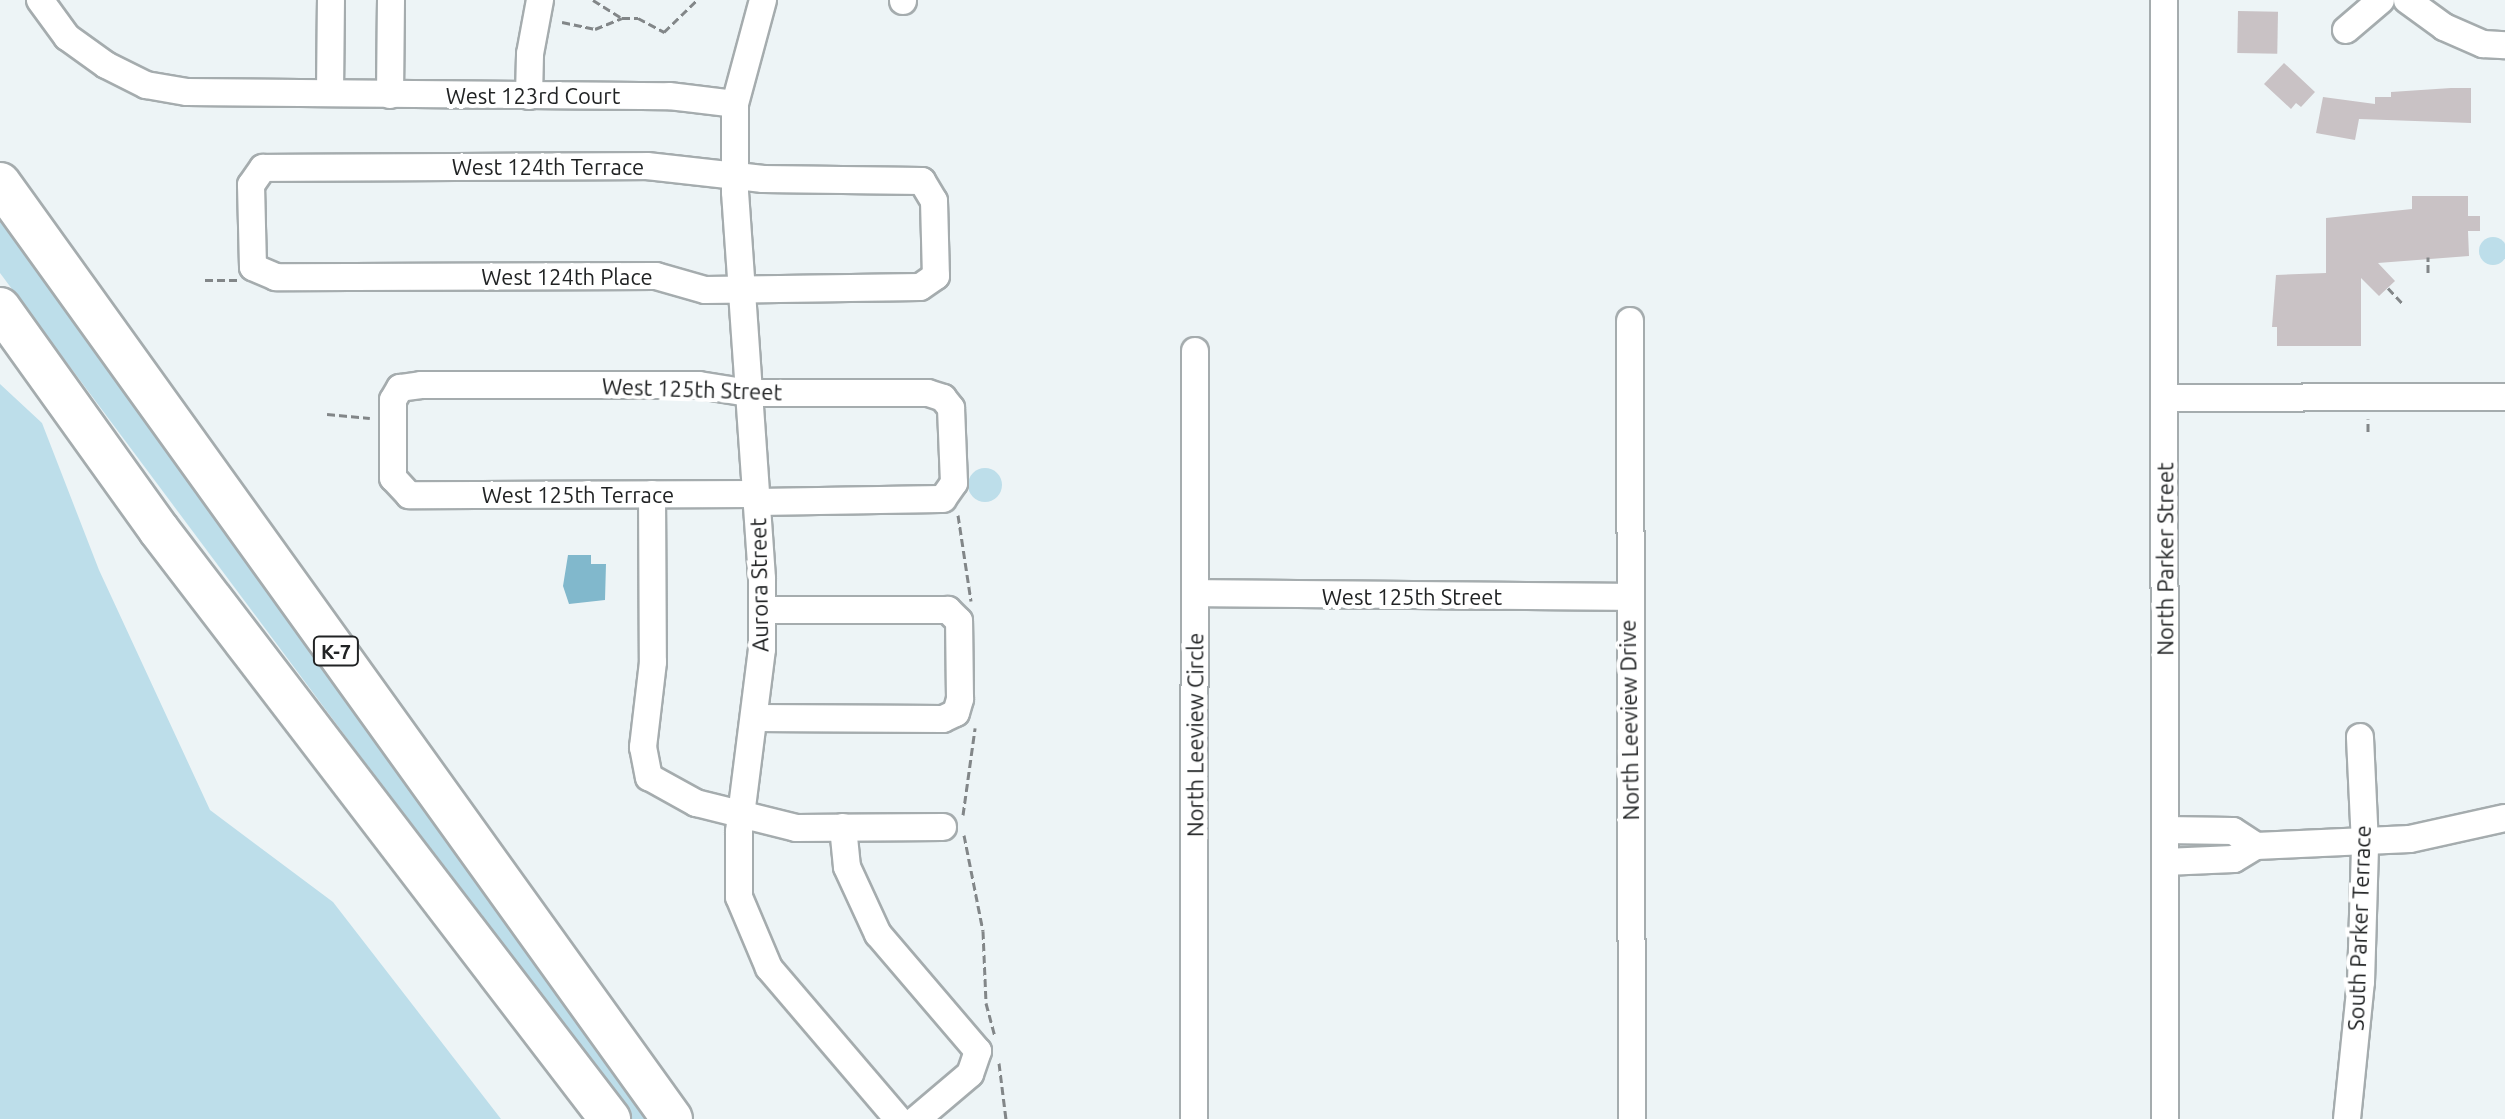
<!DOCTYPE html>
<style>
body{margin:0}
#map{position:relative;width:2505px;height:1119px;overflow:hidden;background:#edf4f6;font-family:Ubuntu,sans-serif}
div>[style]{position:absolute}
.green>*{inset:0;background:#bddeea}
.round{border-radius:50%}
.water>*{inset:0;background:#81b8cc}
.building>*{inset:0;background:#c9c2c5;transform-origin:0 0}
.path>*{height:3px;margin-top:-1.5px;transform-origin:0;background:repeating-linear-gradient(90deg,#828688 0 8px,transparent 0 12px)}
.roads{filter:drop-shadow(2px 0 #a5acae) drop-shadow(-2px 0 #a5acae) drop-shadow(0 2px #a5acae) drop-shadow(0 -2px #a5acae)}
.minor>*{height:26px;margin:-13px;padding:0 13px;transform-origin:13px;border-radius:13px;background:#fff}
.highway>*{height:40px;margin:-20px;padding:0 20px;transform-origin:20px;border-radius:20px;background:#fff}
span{translate:-50% -50%;white-space:nowrap;text-align:center;line-height:1.15;-webkit-text-stroke:8px #fff;paint-order:stroke}
.shield-label span{padding:2px 6px;background:#fff;border:2px solid;border-radius:6px;-webkit-text-stroke-width:0}
.shield-label{font-size:20px;color:#212324;font-weight:700}
.street-label{font-size:22px;color:#212324}
</style>
<div id="map">
<div class="green">
<i style="clip-path:polygon(0 212px,649px 1119px,631px 1119px,0 273px)"></i>
<i class="round" style="left:2479px;top:237px;width:28px;height:28px"></i>
<i style="clip-path:polygon(0 384px,42px 423px,99px 570px,210px 810px,333px 902px,501px 1119px,0 1119px)"></i>
<i class="round" style="left:968px;top:468px;width:34px;height:34px"></i>
</div>
<div class="water">
<i style="clip-path:polygon(568px 555px,591px 555px,591px 564px,606px 564px,605px 600px,569px 604px,563px 586px)"></i>
</div>
<div class="building">
<i style="left:2238px;top:11px;width:40px;height:42px;rotate:1deg"></i>
<i style="clip-path:polygon(2284px 63px,2315px 92px,2301px 107px,2296px 103px,2291px 109px,2264px 84px)"></i>
<i style="clip-path:polygon(2451px 88px,2471px 88px,2471px 123px,2359px 119px,2355px 140px,2316px 133px,2323px 97px,2375px 104px,2375px 97px,2391px 97px,2391px 92px)"></i>
<i style="clip-path:polygon(2412px 196px,2468px 196px,2468px 216px,2480px 216px,2480px 231px,2468px 231px,2469px 256px,2378px 263px,2395px 281px,2379px 296px,2361px 278px,2361px 346px,2277px 346px,2277px 327px,2272px 327px,2276px 275px,2326px 273px,2326px 218px,2412px 209px)"></i>
</div>
<div class="path">
<i style="left:593px;top:0;width:32px;rotate:32deg"></i>
<i style="left:562px;top:22px;width:34px;rotate:12deg"></i>
<i style="left:595px;top:29px;width:29px;rotate:-22deg"></i>
<i style="left:622px;top:18px;width:16px"></i>
<i style="left:638px;top:18px;width:30px;rotate:28deg"></i>
<i style="left:664px;top:32px;width:46px;rotate:-44.1deg"></i>
<i style="left:2428px;top:273px;width:16px;rotate:-90deg"></i>
<i style="left:205px;top:280px;width:32px"></i>
<i style="left:2388px;top:288px;width:23px;rotate:47deg"></i>
<i style="left:327px;top:414px;width:43px;rotate:5.3deg"></i>
<i style="left:2368px;top:432px;width:13px;rotate:-90deg"></i>
<i style="left:958px;top:515px;width:87px;rotate:81.4deg"></i>
<i style="left:963px;top:815px;width:88px;rotate:-82.1deg"></i>
<i style="left:964px;top:835px;width:98px;rotate:78.8deg"></i>
<i style="left:983px;top:931px;width:72px;rotate:87.6deg"></i>
<i style="left:986px;top:1003px;width:34px;rotate:75deg"></i>
<i style="left:999px;top:1063px;width:56px;rotate:82.9deg"></i>
</div>
<div class="roads">
<div class="minor">
<i style="left:40px;top:0;width:46px;rotate:53.9deg"></i>
<i style="left:67px;top:37px;width:48px;rotate:35.7deg"></i>
<i style="left:106px;top:65px;width:45px;rotate:26.6deg"></i>
<i style="left:146px;top:85px;width:42px;rotate:9.7deg"></i>
<i style="left:187px;top:92px;width:482px;rotate:0.5deg"></i>
<i style="left:669px;top:96px;width:66px;rotate:6.9deg"></i>
<i style="left:763px;top:0;width:108px;rotate:105.1deg"></i>
<i style="left:735px;top:104px;width:88px;rotate:90deg"></i>
<i style="left:735px;top:192px;width:388px;rotate:86deg"></i>
<i style="left:762px;top:579px;width:70px;rotate:90deg"></i>
<i style="left:762px;top:649px;width:184px;rotate:97.2deg"></i>
<i style="left:739px;top:832px;width:65px;rotate:90deg"></i>
<i style="left:739px;top:897px;width:77px;rotate:67.1deg"></i>
<i style="left:769px;top:968px;width:199px;rotate:49.5deg"></i>
<i style="left:903px;top:0;width:1px;rotate:90deg"></i>
<i style="left:2164px;top:0;width:1119px;rotate:89.95deg"></i>
<i style="left:2407px;top:0;width:46px;rotate:36.1deg"></i>
<i style="left:2444px;top:27px;width:43px;rotate:23.6deg"></i>
<i style="left:2483px;top:44px;width:22px;rotate:3deg"></i>
<i style="left:2346px;top:30px;width:46px;rotate:-40.6deg"></i>
<i style="left:330px;top:93px;width:93px;rotate:-89.4deg"></i>
<i style="left:390px;top:95px;width:95px;rotate:-89.4deg"></i>
<i style="left:529px;top:96px;width:42px;rotate:-88.6deg"></i>
<i style="left:530px;top:54px;width:55px;rotate:-79.5deg"></i>
<i style="left:647px;top:166px;width:117px;rotate:6.4deg"></i>
<i style="left:763px;top:179px;width:159px;rotate:0.7deg"></i>
<i style="left:922px;top:181px;width:23px;rotate:59deg"></i>
<i style="left:934px;top:201px;width:75px;rotate:88.5deg"></i>
<i style="left:936px;top:276px;width:19px;rotate:145deg"></i>
<i style="left:920px;top:287px;width:215px;rotate:179.2deg"></i>
<i style="left:705px;top:290px;width:51px;rotate:-164.1deg"></i>
<i style="left:656px;top:276px;width:380px;rotate:179.8deg"></i>
<i style="left:276px;top:277px;width:25px;rotate:-157deg"></i>
<i style="left:253px;top:267px;width:82px;rotate:-91.4deg"></i>
<i style="left:251px;top:185px;width:21px;rotate:-55deg"></i>
<i style="left:263px;top:168px;width:384px;rotate:-0.3deg"></i>
<i style="left:1630px;top:321px;width:798px;rotate:89.86deg"></i>
<i style="left:2164px;top:398px;width:341px;rotate:-0.2deg"></i>
<i style="left:652px;top:494px;width:168px;rotate:89.7deg"></i>
<i style="left:653px;top:662px;width:86px;rotate:96.7deg"></i>
<i style="left:643px;top:747px;width:31px;rotate:79deg"></i>
<i style="left:649px;top:777px;width:54px;rotate:29deg"></i>
<i style="left:696px;top:803px;width:103px;rotate:14deg"></i>
<i style="left:796px;top:828px;width:147px;rotate:-0.4deg"></i>
<i style="left:756px;top:494px;width:347px;rotate:179.8deg"></i>
<i style="left:409px;top:495px;width:23px;rotate:-133deg"></i>
<i style="left:393px;top:478px;width:78px;rotate:-90deg"></i>
<i style="left:393px;top:400px;width:14px;rotate:-60deg"></i>
<i style="left:400px;top:388px;width:21px;rotate:-8deg"></i>
<i style="left:421px;top:385px;width:278px"></i>
<i style="left:699px;top:385px;width:51px;rotate:9.1deg"></i>
<i style="left:749px;top:393px;width:179px"></i>
<i style="left:928px;top:393px;width:16px;rotate:18deg"></i>
<i style="left:943px;top:398px;width:13px;rotate:51deg"></i>
<i style="left:951px;top:408px;width:75px;rotate:87.7deg"></i>
<i style="left:954px;top:483px;width:19px;rotate:125deg"></i>
<i style="left:943px;top:499px;width:187px;rotate:179.1deg"></i>
<i style="left:1196px;top:593px;width:432px;rotate:0.5deg"></i>
<i style="left:755px;top:718px;width:188px;rotate:0.3deg"></i>
<i style="left:943px;top:719px;width:14px;rotate:-25deg"></i>
<i style="left:956px;top:713px;width:15px;rotate:-74deg"></i>
<i style="left:960px;top:699px;width:78px;rotate:-90.7deg"></i>
<i style="left:959px;top:621px;width:16px;rotate:-135deg"></i>
<i style="left:948px;top:610px;width:186px;rotate:180deg"></i>
<i style="left:843px;top:827px;width:40px;rotate:84.3deg"></i>
<i style="left:847px;top:867px;width:74px;rotate:65.2deg"></i>
<i style="left:878px;top:934px;width:154px;rotate:49.5deg"></i>
<i style="left:978px;top:1051px;width:24px;rotate:109deg"></i>
<i style="left:970px;top:1074px;width:70px;rotate:139.7deg"></i>
<i style="left:2165px;top:830px;width:68px;rotate:0.8deg"></i>
<i style="left:2233px;top:831px;width:27px;rotate:33deg"></i>
<i style="left:2165px;top:862px;width:69px;rotate:-2.5deg"></i>
<i style="left:2234px;top:859px;width:26px;rotate:-31deg"></i>
<i style="left:2256px;top:846px;width:154px;rotate:-2.6deg"></i>
<i style="left:2410px;top:839px;width:97px;rotate:-12.5deg"></i>
<i style="left:1194px;top:1119px;width:768px;rotate:-89.93deg"></i>
<i style="left:2347px;top:1119px;width:138px;rotate:-84.2deg"></i>
<i style="left:2361px;top:982px;width:138px;rotate:-88.3deg"></i>
<i style="left:2365px;top:844px;width:107px;rotate:-92.7deg"></i>
</div>
<div class="highway">
<i style="left:0;top:183px;width:1152px;rotate:54.32deg"></i>
<i style="left:0;top:308px;width:273px;rotate:54.4deg"></i>
<i style="left:159px;top:530px;width:742px;rotate:52.56deg"></i>
</div>
</div>
<div class="shield-label">
<span style="left:336px;top:651px">K-7</span>
</div>
<div class="street-label">
<span style="left:533px;top:96px">West 123rd Court</span>
<span style="left:548px;top:167px">West 124th Terrace</span>
<span style="left:567px;top:277px">West 124th Place</span>
<span style="left:692px;top:389px;rotate:2deg">West 125th Street</span>
<span style="left:578px;top:495px">West 125th Terrace</span>
<span style="left:2165px;top:559px;rotate:-90deg">North Parker Street</span>
<span style="left:759px;top:585px;rotate:-91deg">Aurora Street</span>
<span style="left:1412px;top:597px">West 125th Street</span>
<span style="left:1629px;top:720px;rotate:-91deg">North Leeview Drive</span>
<span style="left:1195px;top:735px;rotate:-90deg">North Leeview Circle</span>
<span style="left:2359px;top:928px;rotate:-88deg">South Parker Terrace</span>
</div>
</div>
